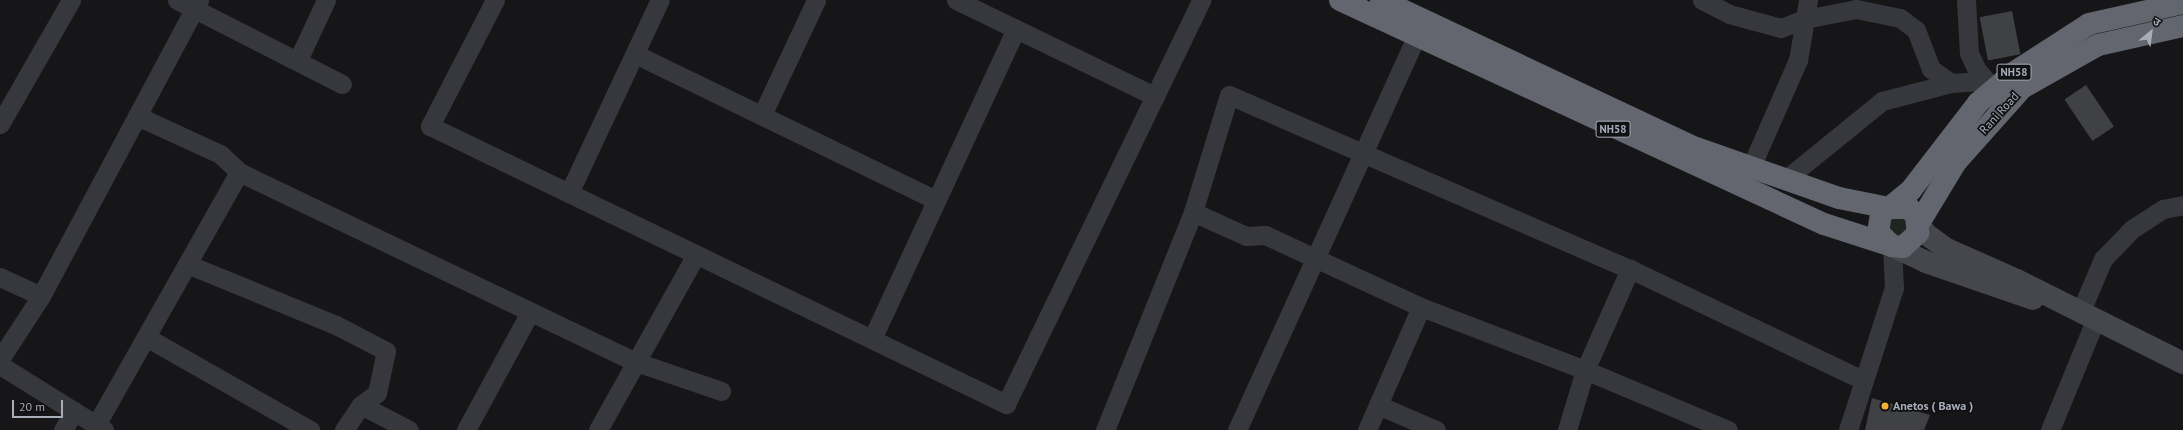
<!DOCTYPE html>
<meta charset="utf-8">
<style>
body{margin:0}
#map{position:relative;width:2183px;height:430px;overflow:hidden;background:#161618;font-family:"PT Sans","Noto Sans Devanagari",sans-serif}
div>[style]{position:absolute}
.green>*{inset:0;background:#1e261f}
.building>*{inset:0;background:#404145;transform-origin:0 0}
.street>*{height:19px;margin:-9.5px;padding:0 9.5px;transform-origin:9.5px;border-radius:9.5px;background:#37383d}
.secondary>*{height:22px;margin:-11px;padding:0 11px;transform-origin:11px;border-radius:11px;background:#45474d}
.highway>*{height:22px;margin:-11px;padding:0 11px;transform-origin:11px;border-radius:11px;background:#63666e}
.dots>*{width:11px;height:11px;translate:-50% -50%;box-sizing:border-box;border:2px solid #111113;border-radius:50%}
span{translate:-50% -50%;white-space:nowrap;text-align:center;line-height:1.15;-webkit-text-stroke:3.5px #111113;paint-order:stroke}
.shield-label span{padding:1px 3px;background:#111113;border:1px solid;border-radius:3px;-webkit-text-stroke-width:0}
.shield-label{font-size:11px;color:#a8adb8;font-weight:700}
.street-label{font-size:12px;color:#a8adb8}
.poi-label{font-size:12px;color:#a8adb8;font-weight:700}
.left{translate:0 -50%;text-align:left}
.north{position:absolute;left:2131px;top:12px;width:40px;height:40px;-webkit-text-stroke:3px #111113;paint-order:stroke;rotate:29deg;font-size:11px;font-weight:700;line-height:16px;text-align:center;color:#a8adb8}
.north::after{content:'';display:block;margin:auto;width:14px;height:18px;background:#a8adb8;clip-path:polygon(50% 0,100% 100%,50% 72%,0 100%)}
.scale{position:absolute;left:12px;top:400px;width:51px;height:18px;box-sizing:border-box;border:2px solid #a8adb8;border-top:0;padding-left:5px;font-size:12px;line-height:14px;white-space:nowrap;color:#a8adb8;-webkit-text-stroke:3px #111113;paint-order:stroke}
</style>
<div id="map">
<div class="green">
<i style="clip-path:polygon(1893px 216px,1908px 220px,1909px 231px,1898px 237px,1888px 229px)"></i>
</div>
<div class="building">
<i style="left:2012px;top:11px;width:44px;height:33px;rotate:79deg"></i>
<i style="left:2086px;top:85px;width:50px;height:26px;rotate:56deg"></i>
<i style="clip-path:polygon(1872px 398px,1930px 415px,1924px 430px,1865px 430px)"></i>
</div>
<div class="street">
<i style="left:177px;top:0;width:185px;rotate:27deg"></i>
<i style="left:495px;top:0;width:142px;rotate:117.3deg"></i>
<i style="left:430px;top:126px;width:640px;rotate:25.76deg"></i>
<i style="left:1006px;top:404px;width:449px;rotate:-64.2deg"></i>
<i style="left:956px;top:0;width:221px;rotate:25.8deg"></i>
<i style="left:1702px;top:0;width:30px;rotate:27deg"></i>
<i style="left:1729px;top:14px;width:54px;rotate:15.1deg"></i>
<i style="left:1781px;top:28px;width:26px;rotate:-21deg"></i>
<i style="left:1805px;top:19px;width:19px;rotate:-81deg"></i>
<i style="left:1966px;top:0;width:53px;rotate:86.8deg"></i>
<i style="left:1969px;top:53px;width:19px;rotate:65deg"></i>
<i style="left:1977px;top:70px;width:23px;rotate:49deg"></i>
<i style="left:635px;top:54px;width:335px;rotate:25.9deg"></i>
<i style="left:298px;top:60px;width:66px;rotate:-65deg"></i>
<i style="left:762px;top:115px;width:127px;rotate:-64.8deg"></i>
<i style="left:137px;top:116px;width:91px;rotate:24.6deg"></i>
<i style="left:220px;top:154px;width:26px;rotate:43deg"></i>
<i style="left:0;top:124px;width:143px;rotate:-60.2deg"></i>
<i style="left:1751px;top:167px;width:117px;rotate:-66.3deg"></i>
<i style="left:1798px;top:60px;width:42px;rotate:-80.3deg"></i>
<i style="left:1805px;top:19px;width:52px;rotate:-11.1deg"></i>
<i style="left:1856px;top:9px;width:45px;rotate:11.6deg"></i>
<i style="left:1900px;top:18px;width:20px;rotate:37deg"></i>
<i style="left:1916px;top:30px;width:42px;rotate:69deg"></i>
<i style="left:1931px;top:69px;width:24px;rotate:35deg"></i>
<i style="left:1951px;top:83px;width:26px;rotate:-4deg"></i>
<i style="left:1977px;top:81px;width:17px;rotate:21deg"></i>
<i style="left:1786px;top:179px;width:124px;rotate:-39.1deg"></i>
<i style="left:1882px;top:101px;width:71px;rotate:-14.6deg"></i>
<i style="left:569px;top:193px;width:213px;rotate:-64.8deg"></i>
<i style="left:1193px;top:212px;width:58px;rotate:24.4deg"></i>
<i style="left:1246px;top:236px;width:19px;rotate:-3deg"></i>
<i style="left:1265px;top:235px;width:172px;rotate:24.8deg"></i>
<i style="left:1421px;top:307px;width:176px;rotate:21deg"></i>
<i style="left:1585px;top:370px;width:155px;rotate:22.8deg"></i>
<i style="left:187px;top:264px;width:161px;rotate:22.3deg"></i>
<i style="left:336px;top:325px;width:56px;rotate:27.5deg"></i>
<i style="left:386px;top:351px;width:43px;rotate:102.1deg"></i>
<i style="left:377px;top:393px;width:20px;rotate:143deg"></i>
<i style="left:0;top:277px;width:45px;rotate:24.9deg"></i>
<i style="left:41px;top:296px;width:336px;rotate:-61.9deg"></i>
<i style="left:2080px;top:313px;width:59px;rotate:-66.9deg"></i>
<i style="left:2103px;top:259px;width:42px;rotate:-46deg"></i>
<i style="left:2132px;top:229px;width:37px;rotate:-33deg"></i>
<i style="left:2163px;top:209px;width:20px;rotate:-11deg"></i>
<i style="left:146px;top:337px;width:189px;rotate:29.6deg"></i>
<i style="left:872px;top:339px;width:342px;rotate:-65.1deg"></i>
<i style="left:0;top:359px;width:75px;rotate:-56.9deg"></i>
<i style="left:0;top:365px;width:123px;rotate:32deg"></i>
<i style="left:1378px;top:405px;width:63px;rotate:23.3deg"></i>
<i style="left:96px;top:425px;width:291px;rotate:-60.5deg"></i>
<i style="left:239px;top:172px;width:440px;rotate:25.6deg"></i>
<i style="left:636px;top:362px;width:90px;rotate:18.8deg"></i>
<i style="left:63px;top:430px;width:22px;rotate:-60deg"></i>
<i style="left:344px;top:430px;width:30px;rotate:-56deg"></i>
<i style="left:361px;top:405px;width:54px;rotate:27.5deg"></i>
<i style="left:466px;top:430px;width:134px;rotate:-61.5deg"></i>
<i style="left:598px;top:430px;width:201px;rotate:-60.8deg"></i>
<i style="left:1105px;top:430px;width:235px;rotate:-68deg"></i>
<i style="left:1193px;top:212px;width:122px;rotate:-72.9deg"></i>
<i style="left:1229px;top:95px;width:437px;rotate:23.5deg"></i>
<i style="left:1630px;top:269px;width:256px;rotate:25.5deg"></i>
<i style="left:1237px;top:430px;width:432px;rotate:-65.5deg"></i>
<i style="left:1367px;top:430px;width:134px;rotate:-66.3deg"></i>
<i style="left:1567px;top:430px;width:63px;rotate:-73.3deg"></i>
<i style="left:1585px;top:370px;width:111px;rotate:-66deg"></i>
<i style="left:1848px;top:430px;width:149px;rotate:-72.1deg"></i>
<i style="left:1894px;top:288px;width:42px;rotate:-92.7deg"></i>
<i style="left:2050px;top:430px;width:118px;rotate:-67.6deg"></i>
</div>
<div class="secondary">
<i style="left:1919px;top:223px;width:13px;rotate:58deg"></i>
<i style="left:1926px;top:234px;width:26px;rotate:36deg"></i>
<i style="left:1947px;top:249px;width:77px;rotate:23.9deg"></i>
<i style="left:2017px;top:280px;width:186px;rotate:26.6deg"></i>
<i style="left:1892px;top:246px;width:38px;rotate:25deg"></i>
<i style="left:1926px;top:262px;width:113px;rotate:19.1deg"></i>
</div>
<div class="highway">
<i style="left:1340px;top:0;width:533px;rotate:24.84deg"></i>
<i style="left:1824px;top:224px;width:71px;rotate:17.9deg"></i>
<i style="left:1892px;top:246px;width:11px;rotate:5deg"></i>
<i style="left:1903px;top:247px;width:21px;rotate:-43deg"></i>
<i style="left:1918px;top:233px;width:17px;rotate:-97deg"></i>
<i style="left:1916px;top:216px;width:11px;rotate:-131deg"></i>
<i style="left:1909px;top:208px;width:20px;rotate:180deg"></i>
<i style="left:1889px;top:208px;width:10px;rotate:143deg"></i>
<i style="left:1881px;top:214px;width:18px;rotate:99deg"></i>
<i style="left:1878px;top:232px;width:20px;rotate:45deg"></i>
<i style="left:1381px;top:0;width:348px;rotate:25.2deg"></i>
<i style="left:1696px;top:148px;width:151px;rotate:19.3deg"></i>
<i style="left:1839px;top:198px;width:51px;rotate:11.3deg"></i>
<i style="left:1889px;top:208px;width:28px;rotate:-39deg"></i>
<i style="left:1911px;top:190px;width:110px;rotate:-52.4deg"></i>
<i style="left:1978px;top:103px;width:46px;rotate:-40.6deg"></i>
<i style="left:2013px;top:73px;width:90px;rotate:-32.8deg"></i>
<i style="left:2089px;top:24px;width:96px;rotate:-12.6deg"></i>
<i style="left:1919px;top:223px;width:71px;rotate:-58.8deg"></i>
<i style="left:1956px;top:162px;width:99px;rotate:-48.3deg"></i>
<i style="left:2022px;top:88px;width:87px;rotate:-29.5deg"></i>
<i style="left:2098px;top:45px;width:87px;rotate:-12.6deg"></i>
</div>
<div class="dots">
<i style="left:1885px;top:406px;background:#f2b134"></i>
</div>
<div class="shield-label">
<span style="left:2014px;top:72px">NH58</span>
<span style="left:1613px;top:129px">NH58</span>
</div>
<div class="street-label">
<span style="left:1999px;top:113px;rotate:-48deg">Rani Road</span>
</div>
<div class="poi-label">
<span class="left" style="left:1893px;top:406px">Anetos ( Bawa )</span>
</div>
<div class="north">उ</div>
<div class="scale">20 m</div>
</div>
